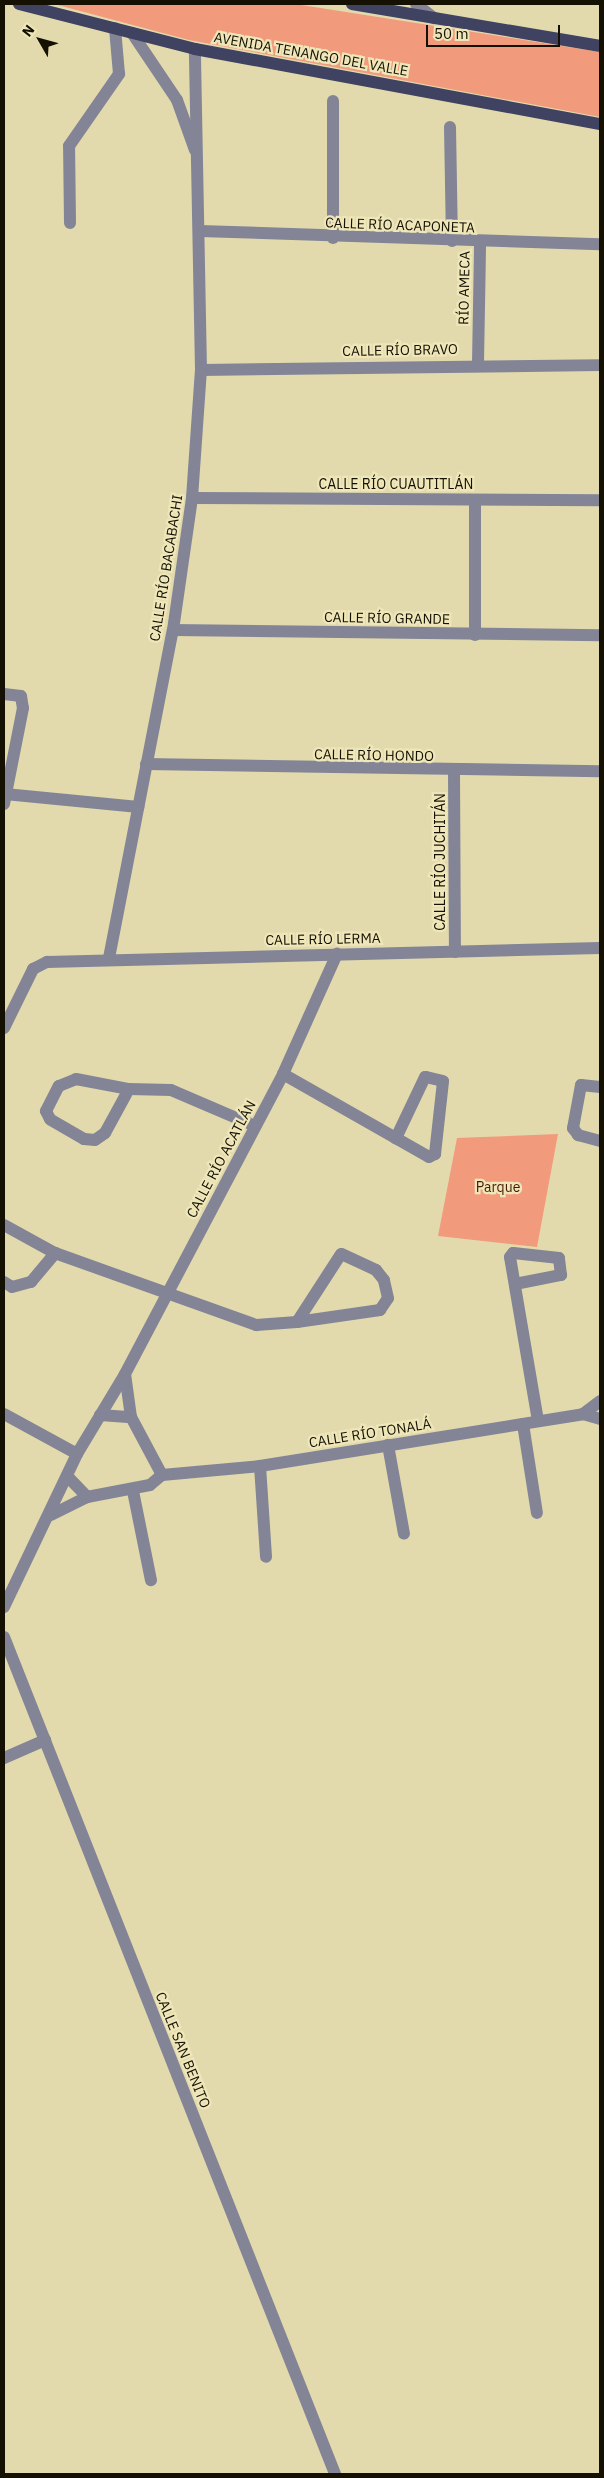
<!DOCTYPE html>
<meta charset="utf-8">
<style>
body{margin:0}
#map{position:relative;width:604px;height:2478px;overflow:hidden;background:#e2daad;font-family:"IBM Plex Sans",sans-serif}
div>[style]{position:absolute}
.green>*{inset:0;background:#f29a7c}
.minor>*{height:12px;margin:-6px;padding:0 6px;transform-origin:6px;border-radius:6px;background:#838597}
.major>*{height:12px;margin:-6px;padding:0 6px;transform-origin:6px;border-radius:6px;background:#3f4260}
span{translate:-50% -50%;white-space:nowrap;text-align:center;line-height:1.15;-webkit-text-stroke:4.5px #efe7b9;paint-order:stroke}
.street-label{font-size:14px;color:#141103}
.park-label{font-size:14px;color:#481805}
.frame{position:absolute;inset:0;border:5px solid #141103;pointer-events:none}
.north{position:absolute;left:15px;top:15px;width:50px;height:50px;-webkit-text-stroke:4px #efe7b9;paint-order:stroke;rotate:308deg;font-size:14px;font-weight:700;line-height:20px;text-align:center;color:#141103}
.north::after{content:'';display:block;margin:auto;width:18px;height:22px;background:#141103;clip-path:polygon(50% 0,100% 100%,50% 72%,0 100%)}
.scale{position:absolute;left:426px;top:25px;width:134px;height:22px;box-sizing:border-box;border:2px solid #141103;border-top:0;padding-left:6px;font-size:15px;line-height:18px;white-space:nowrap;color:#141103;-webkit-text-stroke:4px #efe7b9;paint-order:stroke}
</style>
<div id="map">
<div class="green">
<i style="clip-path:polygon(54px 4px,295px 4px,600px 52px,600px 117px,189px 40px)"></i>
<i style="clip-path:polygon(558px 1134px,537px 1247px,438px 1236px,457px 1138px)"></i>
</div>
<div class="minor">
<i style="left:416px;top:4px;width:23px;rotate:38deg"></i>
<i style="left:132px;top:33px;width:81px;rotate:56.1deg"></i>
<i style="left:177px;top:100px;width:53px;rotate:70.2deg"></i>
<i style="left:333px;top:101px;width:137px;rotate:90deg"></i>
<i style="left:450px;top:127px;width:114px;rotate:89deg"></i>
<i style="left:70px;top:223px;width:77px;rotate:-90.7deg"></i>
<i style="left:69px;top:146px;width:88px;rotate:-55.2deg"></i>
<i style="left:119px;top:74px;width:46px;rotate:-95deg"></i>
<i style="left:200px;top:231px;width:400px;rotate:1.9deg"></i>
<i style="left:478px;top:363px;width:120px;rotate:-89deg"></i>
<i style="left:201px;top:370px;width:399px;rotate:-0.7deg"></i>
<i style="left:192px;top:498px;width:408px;rotate:0.3deg"></i>
<i style="left:173px;top:630px;width:427px;rotate:0.7deg"></i>
<i style="left:475px;top:635px;width:135px;rotate:-90deg"></i>
<i style="left:4px;top:694px;width:17px;rotate:7deg"></i>
<i style="left:21px;top:696px;width:12px;rotate:81deg"></i>
<i style="left:23px;top:708px;width:98px;rotate:101.2deg"></i>
<i style="left:146px;top:764px;width:454px;rotate:0.9deg"></i>
<i style="left:454px;top:772px;width:180px;rotate:89.7deg"></i>
<i style="left:5px;top:794px;width:134px;rotate:5.6deg"></i>
<i style="left:109px;top:958px;width:334px;rotate:-79deg"></i>
<i style="left:173px;top:630px;width:133px;rotate:-81.8deg"></i>
<i style="left:192px;top:498px;width:128px;rotate:-86deg"></i>
<i style="left:201px;top:370px;width:321px;rotate:-91.1deg"></i>
<i style="left:4px;top:1028px;width:66px;rotate:-63.8deg"></i>
<i style="left:33px;top:969px;width:16px;rotate:-27deg"></i>
<i style="left:47px;top:962px;width:553px;rotate:-1.45deg"></i>
<i style="left:283px;top:1074px;width:168px;rotate:29.6deg"></i>
<i style="left:429px;top:1157px;width:7px;rotate:-27deg"></i>
<i style="left:435px;top:1154px;width:73px;rotate:-83.7deg"></i>
<i style="left:443px;top:1081px;width:18px;rotate:-167deg"></i>
<i style="left:425px;top:1077px;width:68px;rotate:115.4deg"></i>
<i style="left:600px;top:1087px;width:19px;rotate:-174deg"></i>
<i style="left:581px;top:1085px;width:44px;rotate:100.5deg"></i>
<i style="left:573px;top:1128px;width:9px;rotate:54deg"></i>
<i style="left:578px;top:1135px;width:23px;rotate:15deg"></i>
<i style="left:129px;top:1089px;width:50px;rotate:118.6deg"></i>
<i style="left:105px;top:1133px;width:12px;rotate:145deg"></i>
<i style="left:95px;top:1140px;width:11px;rotate:-175deg"></i>
<i style="left:84px;top:1139px;width:39px;rotate:-150deg"></i>
<i style="left:50px;top:1119px;width:9px;rotate:-117deg"></i>
<i style="left:46px;top:1111px;width:28px;rotate:-63deg"></i>
<i style="left:59px;top:1086px;width:18px;rotate:-22deg"></i>
<i style="left:76px;top:1079px;width:54px;rotate:10.7deg"></i>
<i style="left:129px;top:1089px;width:42px;rotate:1.4deg"></i>
<i style="left:171px;top:1090px;width:91px;rotate:23.2deg"></i>
<i style="left:4px;top:1225px;width:58px;rotate:28.8deg"></i>
<i style="left:55px;top:1253px;width:214px;rotate:19.7deg"></i>
<i style="left:256px;top:1325px;width:41px;rotate:-4.2deg"></i>
<i style="left:297px;top:1322px;width:84px;rotate:-8.2deg"></i>
<i style="left:380px;top:1310px;width:14px;rotate:-56deg"></i>
<i style="left:388px;top:1298px;width:18px;rotate:-103deg"></i>
<i style="left:384px;top:1280px;width:13px;rotate:-129deg"></i>
<i style="left:376px;top:1270px;width:38px;rotate:-155deg"></i>
<i style="left:341px;top:1254px;width:81px;rotate:122.9deg"></i>
<i style="left:4px;top:1282px;width:9px;rotate:32deg"></i>
<i style="left:12px;top:1287px;width:20px;rotate:-15deg"></i>
<i style="left:31px;top:1282px;width:38px;rotate:-50deg"></i>
<i style="left:515px;top:1284px;width:47px;rotate:-11.1deg"></i>
<i style="left:561px;top:1275px;width:17px;rotate:-97deg"></i>
<i style="left:559px;top:1258px;width:46px;rotate:-173.8deg"></i>
<i style="left:513px;top:1253px;width:5px;rotate:127deg"></i>
<i style="left:510px;top:1257px;width:166px;rotate:80.3deg"></i>
<i style="left:4px;top:1414px;width:83px;rotate:28.7deg"></i>
<i style="left:583px;top:1414px;width:21px;rotate:-37deg"></i>
<i style="left:100px;top:1415px;width:31px;rotate:4deg"></i>
<i style="left:523px;top:1424px;width:90px;rotate:81.1deg"></i>
<i style="left:388px;top:1445px;width:90px;rotate:79.8deg"></i>
<i style="left:260px;top:1466px;width:91px;rotate:86.2deg"></i>
<i style="left:162px;top:1475px;width:98px;rotate:-5.2deg"></i>
<i style="left:260px;top:1466px;width:327px;rotate:-9.1deg"></i>
<i style="left:583px;top:1414px;width:18px;rotate:16deg"></i>
<i style="left:68px;top:1477px;width:28px;rotate:46deg"></i>
<i style="left:133px;top:1491px;width:91px;rotate:78.6deg"></i>
<i style="left:51px;top:1515px;width:40px;rotate:-26.6deg"></i>
<i style="left:87px;top:1497px;width:64px;rotate:-10.8deg"></i>
<i style="left:150px;top:1485px;width:16px;rotate:-40deg"></i>
<i style="left:162px;top:1475px;width:66px;rotate:-118.1deg"></i>
<i style="left:131px;top:1417px;width:43px;rotate:-97.9deg"></i>
<i style="left:4px;top:1607px;width:170px;rotate:-64.5deg"></i>
<i style="left:77px;top:1454px;width:93px;rotate:-59deg"></i>
<i style="left:125px;top:1374px;width:339px;rotate:-62.2deg"></i>
<i style="left:283px;top:1074px;width:132px;rotate:-65.8deg"></i>
<i style="left:4px;top:1637px;width:900px;rotate:68.42deg"></i>
<i style="left:4px;top:1758px;width:45px;rotate:-23.7deg"></i>
</div>
<div class="major">
<i style="left:19px;top:4px;width:182px;rotate:14.3deg"></i>
<i style="left:195px;top:49px;width:412px;rotate:10.5deg"></i>
<i style="left:352px;top:4px;width:252px;rotate:9.6deg"></i>
</div>
<div class="street-label">
<span style="left:311px;top:54px;rotate:10deg">AVENIDA TENANGO DEL VALLE</span>
<span style="left:400px;top:225px;rotate:2deg">CALLE RÍO ACAPONETA</span>
<span style="left:464px;top:288px;rotate:-89deg">RÍO AMECA</span>
<span style="left:400px;top:350px;rotate:-1deg">CALLE RÍO BRAVO</span>
<span style="left:396px;top:484px">CALLE RÍO CUAUTITLÁN</span>
<span style="left:166px;top:568px;rotate:-81deg">CALLE RÍO BACABACHI</span>
<span style="left:387px;top:618px;rotate:1deg">CALLE RÍO GRANDE</span>
<span style="left:374px;top:755px;rotate:1deg">CALLE RÍO HONDO</span>
<span style="left:440px;top:862px;rotate:-90deg">CALLE RÍO JUCHITÁN</span>
<span style="left:323px;top:939px;rotate:-1deg">CALLE RÍO LERMA</span>
<span style="left:221px;top:1159px;rotate:-62deg">CALLE RÍO ACATLÁN</span>
<span style="left:370px;top:1433px;rotate:-9deg">CALLE RÍO TONALÁ</span>
<span style="left:183px;top:2050px;rotate:68deg">CALLE SAN BENITO</span>
</div>
<div class="park-label">
<span style="left:498px;top:1187px">Parque</span>
</div>
<div class="frame"></div>
<div class="north">N</div>
<div class="scale">50 m</div>
</div>
